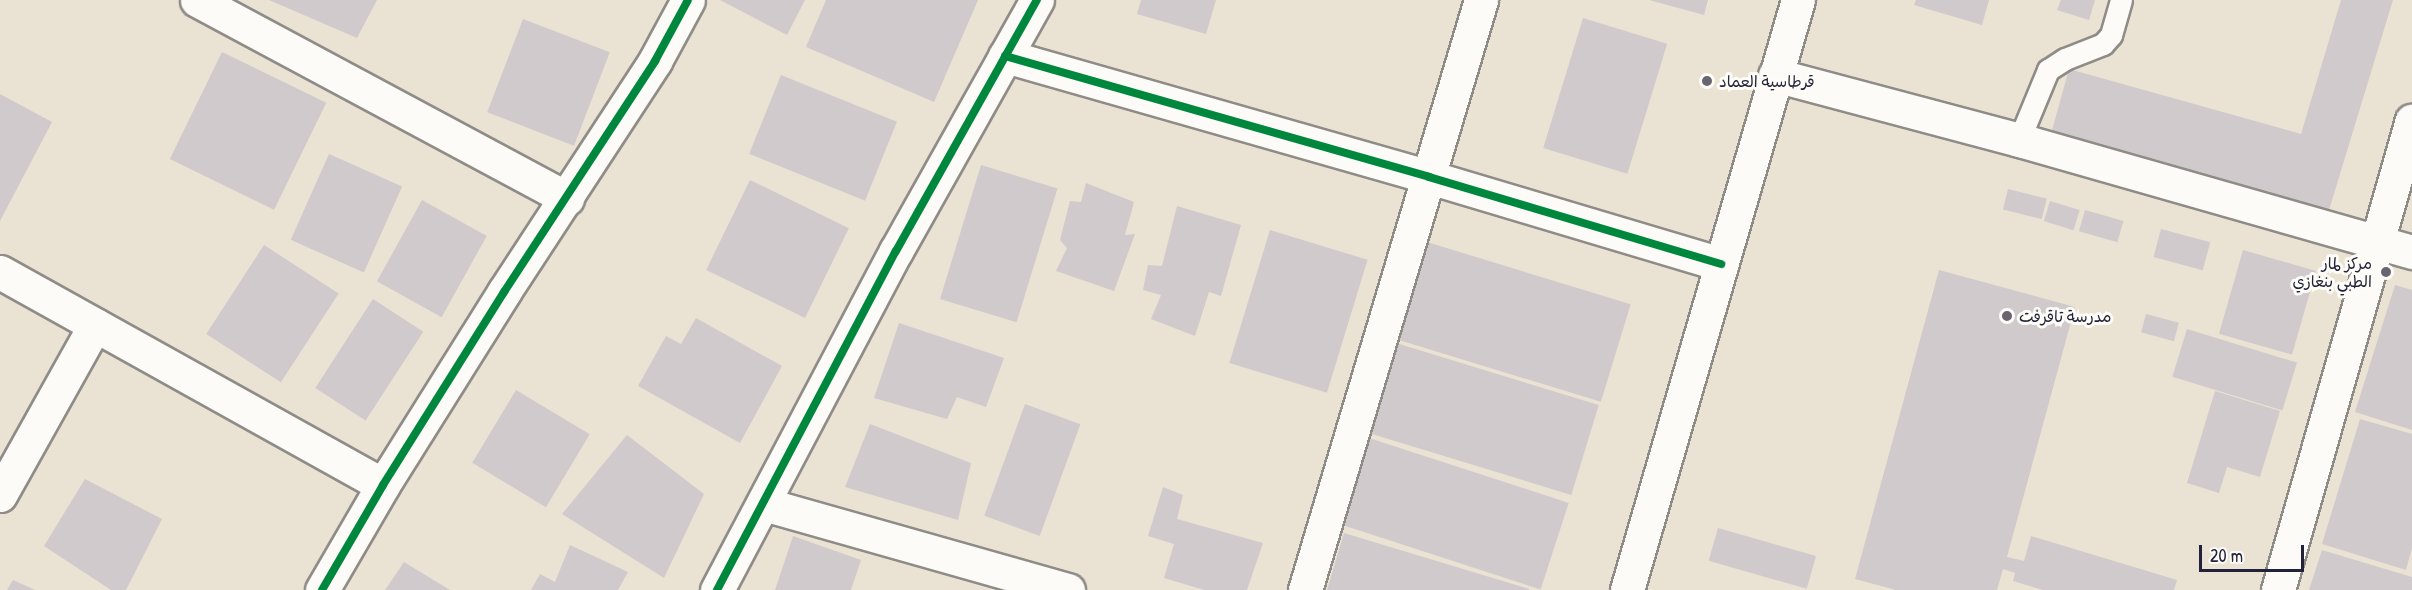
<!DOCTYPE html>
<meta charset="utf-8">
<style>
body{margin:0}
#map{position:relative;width:2412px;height:590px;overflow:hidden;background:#eae2d3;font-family:"Patrick Hand","Playpen Sans Arabic",sans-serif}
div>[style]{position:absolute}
.building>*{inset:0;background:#d0cacc;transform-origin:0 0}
.roads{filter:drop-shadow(2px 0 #8f8c88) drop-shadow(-2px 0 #8f8c88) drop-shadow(0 2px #8f8c88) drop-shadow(0 -2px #8f8c88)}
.lane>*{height:21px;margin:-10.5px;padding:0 10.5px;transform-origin:10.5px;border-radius:10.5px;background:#fcfbf8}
.street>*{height:33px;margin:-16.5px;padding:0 16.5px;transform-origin:16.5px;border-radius:16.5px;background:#fcfbf8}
.secondary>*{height:33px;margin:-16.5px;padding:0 16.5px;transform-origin:16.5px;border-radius:16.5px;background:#fcfbf8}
.cycleway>*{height:8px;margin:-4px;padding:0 4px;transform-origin:4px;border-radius:4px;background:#00873e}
.dots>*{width:16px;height:16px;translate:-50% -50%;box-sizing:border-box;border:3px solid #fdfcf7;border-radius:50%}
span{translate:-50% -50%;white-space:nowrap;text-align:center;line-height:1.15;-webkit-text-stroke:6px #fdfcf7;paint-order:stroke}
.poi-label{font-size:16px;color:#22223b}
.left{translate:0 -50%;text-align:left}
.right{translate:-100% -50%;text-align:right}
.scale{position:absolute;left:2199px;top:545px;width:105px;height:27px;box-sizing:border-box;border:3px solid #22223b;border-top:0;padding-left:8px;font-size:18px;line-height:21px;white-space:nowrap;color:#22223b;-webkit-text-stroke:4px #fdfcf7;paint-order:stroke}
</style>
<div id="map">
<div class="building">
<i style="clip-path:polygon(269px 0,377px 0,357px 38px)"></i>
<i style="clip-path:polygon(720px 0,805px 0,787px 35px)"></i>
<i style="clip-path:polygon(826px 0,978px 0,934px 102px,806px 47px)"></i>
<i style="clip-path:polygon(1141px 0,1216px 0,1206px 34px,1137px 14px)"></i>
<i style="clip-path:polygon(1649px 0,1708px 0,1704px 15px)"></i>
<i style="clip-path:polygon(1916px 0,1989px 0,1982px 25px,1914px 5px)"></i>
<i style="clip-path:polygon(2061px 0,2095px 0,2089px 20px,2057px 10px)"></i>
<i style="clip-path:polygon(2341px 0,2393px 0,2329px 210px,2051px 134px,2069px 69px,2301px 134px)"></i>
<i style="left:1583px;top:18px;width:88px;height:136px;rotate:17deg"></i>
<i style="left:523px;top:19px;width:93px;height:100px;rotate:21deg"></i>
<i style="left:222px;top:52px;width:116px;height:119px;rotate:26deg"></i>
<i style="left:781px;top:75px;width:125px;height:85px;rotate:22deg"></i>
<i style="clip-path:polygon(0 94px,52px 122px,0 221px)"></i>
<i style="left:329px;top:154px;width:80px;height:94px;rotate:24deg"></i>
<i style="left:981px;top:165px;width:80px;height:140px;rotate:17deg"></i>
<i style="left:750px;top:180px;width:110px;height:100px;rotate:26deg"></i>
<i style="clip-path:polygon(1086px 183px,1134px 202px,1125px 235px,1135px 234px,1114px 291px,1056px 271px,1067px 248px,1060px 240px,1070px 201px,1081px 202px)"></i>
<i style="left:2008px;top:189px;width:40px;height:21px;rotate:14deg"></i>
<i style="left:422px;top:200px;width:74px;height:93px;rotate:29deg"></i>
<i style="left:2050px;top:201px;width:31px;height:21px;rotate:17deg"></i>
<i style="clip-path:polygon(1177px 206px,1241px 225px,1221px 296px,1209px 292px,1195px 336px,1151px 319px,1161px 295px,1143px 290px,1148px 265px,1162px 266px)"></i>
<i style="left:2085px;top:210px;width:40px;height:22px;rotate:16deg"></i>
<i style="left:2161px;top:229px;width:51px;height:29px;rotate:15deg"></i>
<i style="left:1270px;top:230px;width:102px;height:139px;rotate:17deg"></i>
<i style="left:1427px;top:242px;width:213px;height:102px;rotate:17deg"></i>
<i style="left:264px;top:245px;width:89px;height:106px;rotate:33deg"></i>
<i style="left:2243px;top:250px;width:76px;height:87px;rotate:16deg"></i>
<i style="clip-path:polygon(1939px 270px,2075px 307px,2007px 557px,2024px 561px,2031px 536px,2177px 580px,2174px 590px,2043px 590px,2013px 581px,2015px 573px,2003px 569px,1997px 590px,1896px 590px,1855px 579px)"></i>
<i style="clip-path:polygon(2395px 285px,2412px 290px,2412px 430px,2355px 412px)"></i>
<i style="left:373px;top:299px;width:60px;height:106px;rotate:33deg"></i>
<i style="left:2146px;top:314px;width:34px;height:19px;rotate:15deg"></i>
<i style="clip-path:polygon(696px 318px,782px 366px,740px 443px,638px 386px,666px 336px,681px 344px)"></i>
<i style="clip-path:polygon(899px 323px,1004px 358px,986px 407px,957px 397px,947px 419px,874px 398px)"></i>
<i style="left:2187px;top:329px;width:115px;height:50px;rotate:17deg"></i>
<i style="left:1396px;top:343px;width:212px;height:94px;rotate:17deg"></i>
<i style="left:516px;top:390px;width:86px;height:85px;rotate:31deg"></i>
<i style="clip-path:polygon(2215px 391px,2280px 411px,2260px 477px,2227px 467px,2219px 493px,2187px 483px)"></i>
<i style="left:1025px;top:404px;width:59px;height:119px;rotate:20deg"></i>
<i style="clip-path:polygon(2360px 419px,2412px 434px,2412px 548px,2406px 570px,2322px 544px)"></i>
<i style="clip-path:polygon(870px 424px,971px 463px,958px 520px,845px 487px)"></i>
<i style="clip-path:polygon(627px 435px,704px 494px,664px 578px,562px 514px)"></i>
<i style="left:1369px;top:438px;width:210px;height:91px;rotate:18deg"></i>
<i style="clip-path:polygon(85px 479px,162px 519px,126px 590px,111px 590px,44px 546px)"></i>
<i style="clip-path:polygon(1163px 487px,1183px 495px,1177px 519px,1263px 543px,1247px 590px,1204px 590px,1164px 578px,1174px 544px,1148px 536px)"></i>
<i style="left:1718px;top:528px;width:102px;height:34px;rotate:16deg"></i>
<i style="clip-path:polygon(1344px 533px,1529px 589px,1529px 590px,1327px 590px)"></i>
<i style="clip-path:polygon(793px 536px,861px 560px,851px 590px,775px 590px)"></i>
<i style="clip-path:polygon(570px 545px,628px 572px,618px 590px,531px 590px,540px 574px,555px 582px)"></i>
<i style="clip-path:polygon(2322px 550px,2412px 577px,2412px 590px,2309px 590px)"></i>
<i style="clip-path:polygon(404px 562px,450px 590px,385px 590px)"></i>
<i style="clip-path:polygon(13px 580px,35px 590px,7px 590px)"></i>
</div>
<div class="roads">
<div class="lane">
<i style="left:2019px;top:140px;width:76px;rotate:-67.5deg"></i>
<i style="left:2048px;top:70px;width:20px;rotate:-33deg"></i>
<i style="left:2065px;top:59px;width:41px;rotate:-21.5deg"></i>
<i style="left:2103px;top:44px;width:12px;rotate:-48deg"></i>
<i style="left:2111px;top:35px;width:36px;rotate:-74deg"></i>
</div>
<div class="street">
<i style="left:197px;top:0;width:420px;rotate:28.2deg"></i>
<i style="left:1005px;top:56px;width:441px;rotate:15.9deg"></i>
<i style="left:1429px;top:177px;width:305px;rotate:16.6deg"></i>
<i style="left:1775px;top:75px;width:253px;rotate:14.9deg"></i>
<i style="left:2019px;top:140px;width:409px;rotate:15.9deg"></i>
<i style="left:0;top:272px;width:438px;rotate:29.1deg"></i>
<i style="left:0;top:495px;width:195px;rotate:-60.8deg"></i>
<i style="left:764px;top:504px;width:316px;rotate:15.8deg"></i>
<i style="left:322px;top:590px;width:121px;rotate:-59.8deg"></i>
<i style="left:383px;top:485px;width:228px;rotate:-57.9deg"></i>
<i style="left:504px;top:292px;width:276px;rotate:-56.8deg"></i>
<i style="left:655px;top:61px;width:69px;rotate:-61.6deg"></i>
<i style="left:717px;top:590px;width:383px;rotate:-62.2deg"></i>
<i style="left:896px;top:251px;width:288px;rotate:-60.7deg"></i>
<i style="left:1305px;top:590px;width:616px;rotate:-73.39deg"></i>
<i style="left:2278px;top:590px;width:488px;rotate:-74.1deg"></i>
</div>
<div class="secondary">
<i style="left:1627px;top:590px;width:614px;rotate:-73.84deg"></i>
</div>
</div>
<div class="cycleway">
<i style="left:1005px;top:56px;width:441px;rotate:15.9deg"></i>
<i style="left:1429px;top:177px;width:305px;rotate:16.6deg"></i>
<i style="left:322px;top:590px;width:121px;rotate:-59.8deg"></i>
<i style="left:383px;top:485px;width:228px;rotate:-57.9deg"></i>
<i style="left:504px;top:292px;width:276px;rotate:-56.8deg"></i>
<i style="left:655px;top:61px;width:69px;rotate:-61.6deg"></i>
<i style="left:717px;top:590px;width:383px;rotate:-62.2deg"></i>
<i style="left:896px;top:251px;width:288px;rotate:-60.7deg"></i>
</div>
<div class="dots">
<i style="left:1707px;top:81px;background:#686570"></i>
<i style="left:2386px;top:272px;background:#686570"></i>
<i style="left:2007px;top:316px;background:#686570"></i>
</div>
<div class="poi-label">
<span class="left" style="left:1719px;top:81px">قرطاسية العماد</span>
<span class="right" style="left:2372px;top:272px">مركز لمار<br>الطبي بنغازي</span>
<span class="left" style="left:2019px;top:316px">مدرسة تاقرفت</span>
</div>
<div class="scale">20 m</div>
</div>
